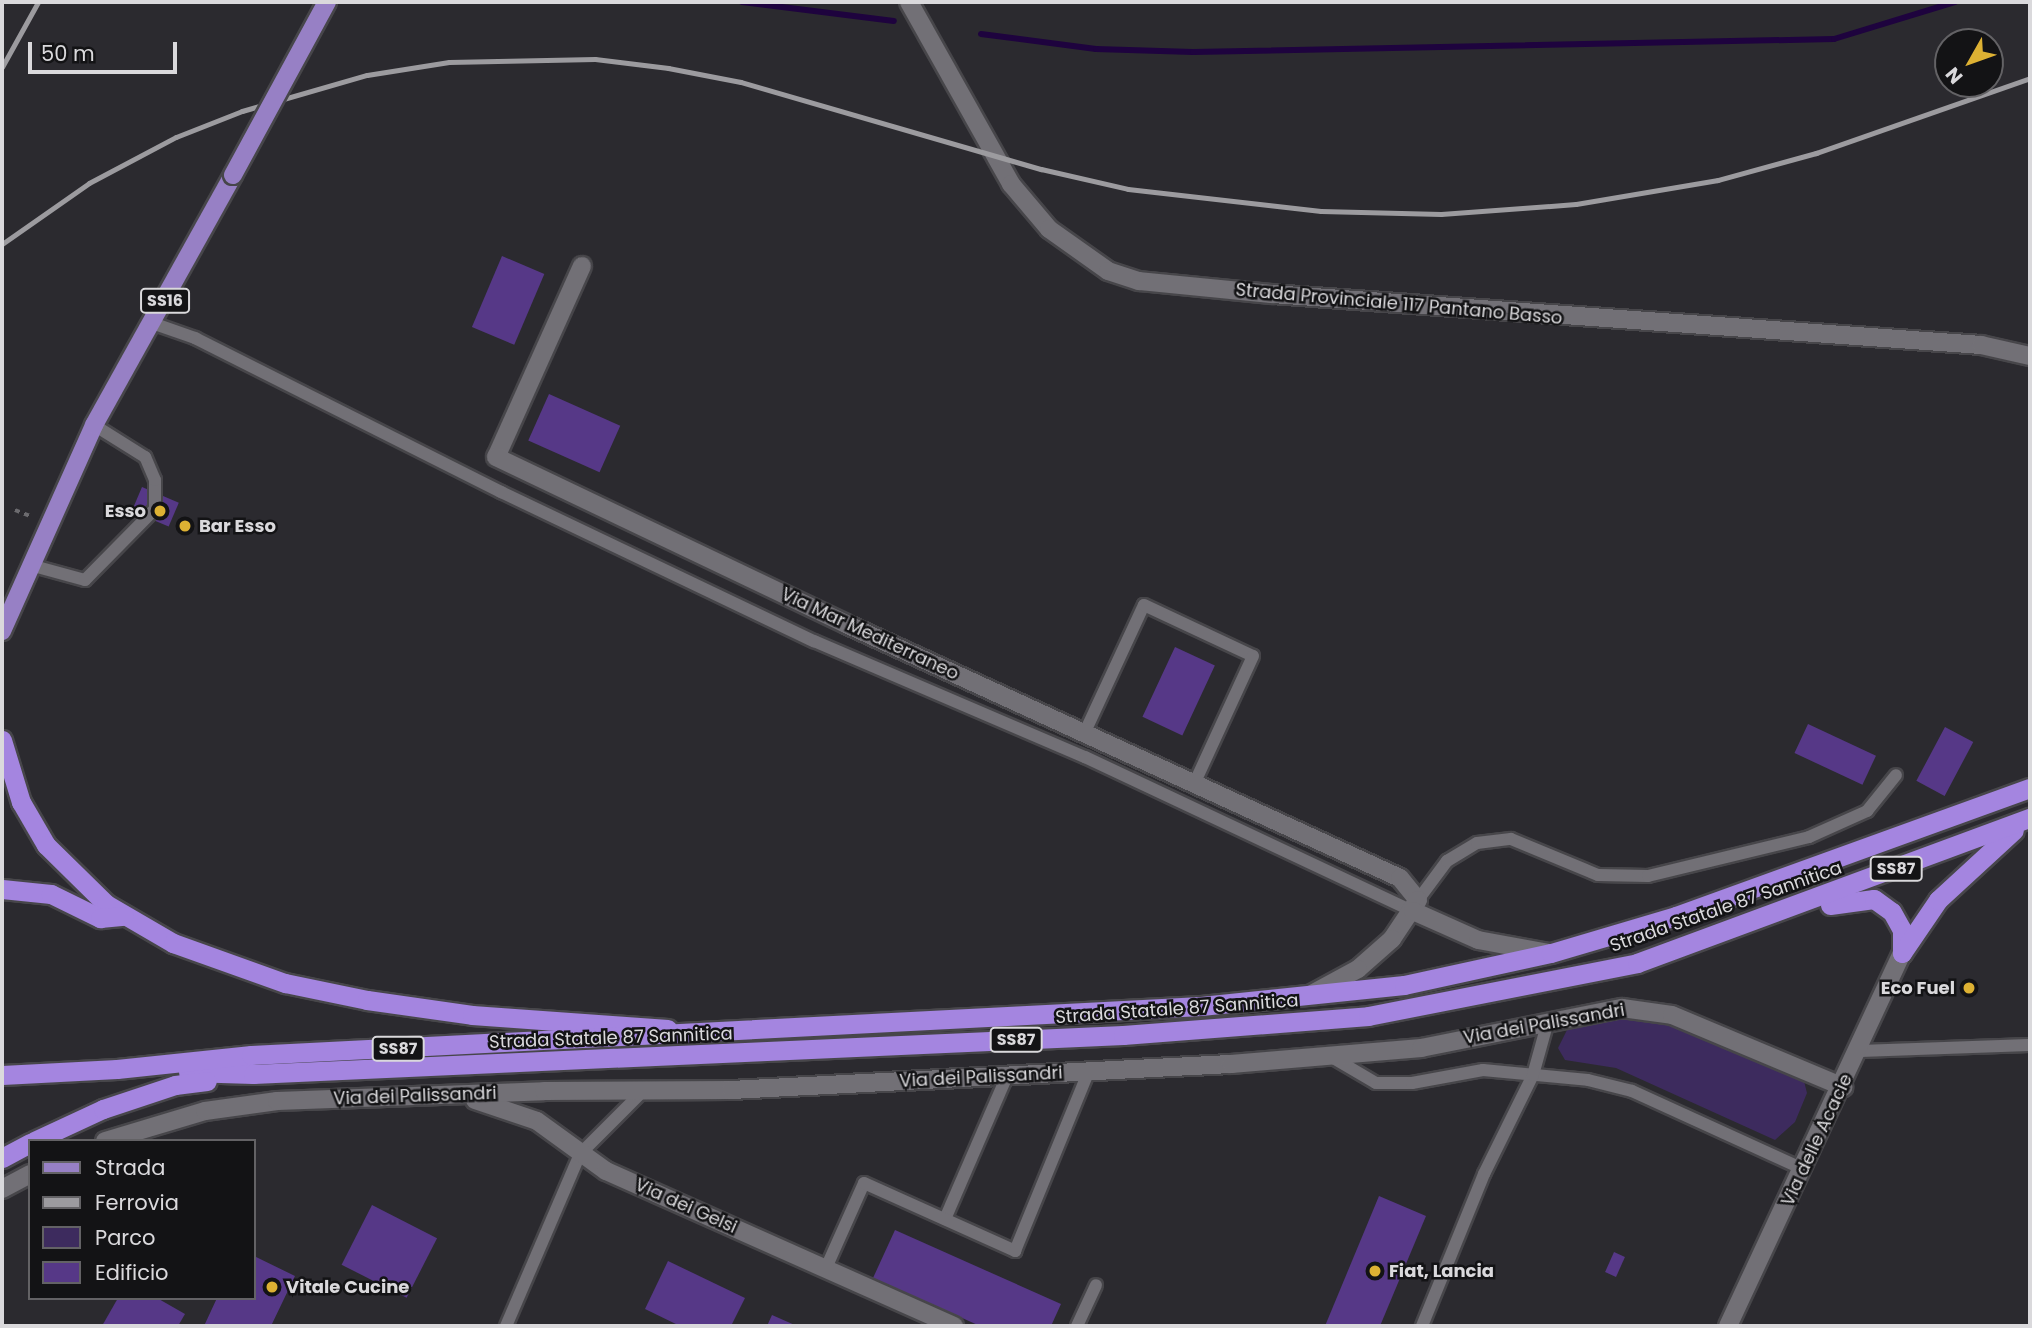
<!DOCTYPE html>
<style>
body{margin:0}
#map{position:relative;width:2032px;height:1328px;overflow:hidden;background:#2b2a2f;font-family:Poppins,sans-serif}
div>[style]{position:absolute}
.green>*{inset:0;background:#3d2b5e}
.stream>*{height:6px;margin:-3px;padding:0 3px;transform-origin:3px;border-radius:3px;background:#1e033e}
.building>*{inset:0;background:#563887;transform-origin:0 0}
.path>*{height:3.5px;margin-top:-1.75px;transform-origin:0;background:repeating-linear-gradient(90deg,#6c6b6f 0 5px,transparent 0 10px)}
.roads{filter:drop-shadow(2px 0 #47464a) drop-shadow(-2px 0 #47464a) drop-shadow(0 2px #47464a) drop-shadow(0 -2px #47464a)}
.service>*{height:12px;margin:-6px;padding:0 6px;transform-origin:6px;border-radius:6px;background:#727076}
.minor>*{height:18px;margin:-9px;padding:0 9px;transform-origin:9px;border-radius:9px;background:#727076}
.tertiary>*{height:18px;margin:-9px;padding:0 9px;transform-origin:9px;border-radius:9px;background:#727076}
.primary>*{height:18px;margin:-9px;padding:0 9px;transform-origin:9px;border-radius:9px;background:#9780c5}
.trunk>*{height:19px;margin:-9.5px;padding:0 9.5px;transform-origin:9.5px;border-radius:9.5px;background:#a485e0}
.rail>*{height:5px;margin:-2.5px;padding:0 2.5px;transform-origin:2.5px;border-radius:2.5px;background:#9c9b9f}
.bridges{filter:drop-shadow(2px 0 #47464a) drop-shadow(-2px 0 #47464a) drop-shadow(0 2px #47464a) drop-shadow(0 -2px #47464a)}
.primary-bridge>*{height:18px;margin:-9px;padding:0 9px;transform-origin:9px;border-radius:9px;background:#9780c5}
.dots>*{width:19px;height:19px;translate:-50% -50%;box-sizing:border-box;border:4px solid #131315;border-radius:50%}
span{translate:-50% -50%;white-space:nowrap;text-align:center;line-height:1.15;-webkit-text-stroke:5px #131315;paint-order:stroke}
.shield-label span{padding:2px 5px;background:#131315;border:2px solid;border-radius:5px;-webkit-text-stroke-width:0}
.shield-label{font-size:16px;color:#dad9dc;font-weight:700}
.street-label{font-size:18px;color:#dad9dc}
.poi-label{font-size:18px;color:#dad9dc;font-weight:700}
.right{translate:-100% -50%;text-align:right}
.left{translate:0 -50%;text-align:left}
.frame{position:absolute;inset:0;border:4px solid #dad9dc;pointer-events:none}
.legend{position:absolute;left:28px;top:1139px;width:228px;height:161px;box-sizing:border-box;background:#131315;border:2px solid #636265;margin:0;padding:9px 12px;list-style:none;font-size:21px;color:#dad9dc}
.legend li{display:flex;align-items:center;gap:14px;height:35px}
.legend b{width:35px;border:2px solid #636265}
.north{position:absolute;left:1934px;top:28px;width:70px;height:70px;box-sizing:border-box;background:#131315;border:2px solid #636265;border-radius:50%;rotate:230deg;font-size:19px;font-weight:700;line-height:28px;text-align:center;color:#dad9dc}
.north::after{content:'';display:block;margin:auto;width:24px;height:32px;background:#ddb133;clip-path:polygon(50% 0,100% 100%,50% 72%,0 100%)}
.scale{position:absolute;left:28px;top:42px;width:149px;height:32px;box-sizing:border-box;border:4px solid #dad9dc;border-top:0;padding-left:9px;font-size:21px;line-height:24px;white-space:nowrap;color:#dad9dc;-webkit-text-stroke:5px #131315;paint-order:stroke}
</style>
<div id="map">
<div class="green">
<i style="clip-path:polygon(1634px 1016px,1662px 1020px,1804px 1081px,1807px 1093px,1795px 1122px,1775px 1140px,1616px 1068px,1565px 1060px,1558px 1048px,1570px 1024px)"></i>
</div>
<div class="stream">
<i style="left:742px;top:2px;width:153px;rotate:7.1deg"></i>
<i style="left:981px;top:34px;width:116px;rotate:7.4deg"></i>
<i style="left:1096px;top:49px;width:97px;rotate:1.8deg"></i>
<i style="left:1193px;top:52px;width:641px;rotate:-1.16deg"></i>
<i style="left:1834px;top:39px;width:127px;rotate:-17deg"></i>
</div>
<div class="building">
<i style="left:502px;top:256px;width:46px;height:77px;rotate:23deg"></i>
<i style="left:549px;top:394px;width:78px;height:51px;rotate:24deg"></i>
<i style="left:142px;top:487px;width:40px;height:26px;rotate:23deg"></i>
<i style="left:1175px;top:647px;width:44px;height:77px;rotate:25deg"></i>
<i style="left:1808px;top:724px;width:75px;height:32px;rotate:25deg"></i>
<i style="left:1945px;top:727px;width:32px;height:61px;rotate:28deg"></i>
<i style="clip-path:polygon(1379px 1196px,1426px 1216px,1380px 1326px,1325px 1326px)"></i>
<i style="left:372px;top:1205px;width:73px;height:67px;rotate:27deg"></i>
<i style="clip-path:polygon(895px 1230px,1061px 1304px,1051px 1326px,980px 1326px,873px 1278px)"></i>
<i style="left:1614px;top:1252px;width:12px;height:22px;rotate:24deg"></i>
<i style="clip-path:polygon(254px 1256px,295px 1276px,271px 1326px,204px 1326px,217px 1298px,254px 1298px)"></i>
<i style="clip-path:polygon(668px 1261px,745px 1298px,731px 1326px,680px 1326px,645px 1309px)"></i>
<i style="clip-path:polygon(118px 1298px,157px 1298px,185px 1314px,178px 1326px,102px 1326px)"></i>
<i style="clip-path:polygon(772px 1315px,797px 1326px,767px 1326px)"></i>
</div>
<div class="path">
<i style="left:15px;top:510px;width:18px;rotate:22deg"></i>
</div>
<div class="roads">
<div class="service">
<i style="left:152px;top:323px;width:46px;rotate:19.2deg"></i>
<i style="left:195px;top:338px;width:343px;rotate:26.7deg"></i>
<i style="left:501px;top:492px;width:347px;rotate:25.5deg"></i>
<i style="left:814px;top:641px;width:295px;rotate:23.2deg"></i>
<i style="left:1085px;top:757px;width:362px;rotate:25.2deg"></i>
<i style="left:30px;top:565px;width:57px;rotate:15.3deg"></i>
<i style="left:85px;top:580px;width:100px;rotate:-45.4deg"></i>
<i style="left:155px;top:509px;width:29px;rotate:-90deg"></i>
<i style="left:155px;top:480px;width:25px;rotate:-113deg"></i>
<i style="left:145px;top:457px;width:60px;rotate:-147.9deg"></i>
<i style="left:1084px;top:734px;width:142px;rotate:-65.1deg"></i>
<i style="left:1144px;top:605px;width:120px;rotate:25.1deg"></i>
<i style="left:1253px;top:656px;width:141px;rotate:114.7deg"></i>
<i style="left:1418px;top:900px;width:49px;rotate:-53.4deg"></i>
<i style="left:1447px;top:861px;width:35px;rotate:-31deg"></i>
<i style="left:1477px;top:843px;width:34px;rotate:-7deg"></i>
<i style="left:1511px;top:839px;width:94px;rotate:22.5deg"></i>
<i style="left:1598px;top:875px;width:50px;rotate:1.1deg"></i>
<i style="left:1648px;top:876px;width:166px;rotate:-13.6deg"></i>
<i style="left:1809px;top:837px;width:64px;rotate:-24.1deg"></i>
<i style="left:1867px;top:811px;width:46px;rotate:-51.1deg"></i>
<i style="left:1859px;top:1051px;width:171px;rotate:-2deg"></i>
<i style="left:1330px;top:1056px;width:53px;rotate:30.4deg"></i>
<i style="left:1376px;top:1083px;width:36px"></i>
<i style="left:1412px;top:1083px;width:72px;rotate:-10.4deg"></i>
<i style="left:1483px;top:1070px;width:105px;rotate:5.4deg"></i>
<i style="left:1588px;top:1080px;width:45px;rotate:14deg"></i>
<i style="left:1632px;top:1091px;width:188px;rotate:24.5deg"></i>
<i style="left:945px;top:1219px;width:156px;rotate:-66.6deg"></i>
<i style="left:826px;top:1268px;width:93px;rotate:-65.9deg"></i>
<i style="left:864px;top:1183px;width:166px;rotate:24.2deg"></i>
<i style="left:1015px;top:1251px;width:195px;rotate:-67.7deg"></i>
<i style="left:506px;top:1326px;width:187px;rotate:-66.7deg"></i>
<i style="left:580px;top:1154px;width:88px;rotate:-45deg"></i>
<i style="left:1077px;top:1326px;width:45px;rotate:-65.1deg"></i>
<i style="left:1422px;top:1326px;width:164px;rotate:-67.8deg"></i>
<i style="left:1484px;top:1174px;width:110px;rotate:-63.7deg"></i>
<i style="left:1533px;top:1075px;width:56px;rotate:-74.5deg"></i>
</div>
<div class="minor">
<i style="left:582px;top:266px;width:209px;rotate:114.2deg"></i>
<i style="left:496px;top:457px;width:388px;rotate:25.5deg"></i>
<i style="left:846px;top:624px;width:609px;rotate:24.63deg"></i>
<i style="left:1400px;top:878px;width:28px;rotate:51deg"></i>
<i style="left:1418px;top:900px;width:47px;rotate:123.7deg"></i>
<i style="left:1392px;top:939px;width:45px;rotate:138.6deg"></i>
<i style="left:1358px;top:969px;width:55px;rotate:151.6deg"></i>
<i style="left:1413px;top:911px;width:71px;rotate:24deg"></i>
<i style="left:1478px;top:940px;width:71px;rotate:10.5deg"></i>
<i style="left:475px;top:1100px;width:65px;rotate:18.7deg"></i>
<i style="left:537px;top:1121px;width:85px;rotate:35.9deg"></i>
<i style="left:606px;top:1171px;width:381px;rotate:24deg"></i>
<i style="left:105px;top:1141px;width:104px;rotate:-16.7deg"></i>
<i style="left:205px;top:1111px;width:73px;rotate:-7.9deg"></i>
<i style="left:277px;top:1101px;width:267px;rotate:-2.1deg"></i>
<i style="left:544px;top:1091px;width:187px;rotate:-0.3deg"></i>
<i style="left:731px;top:1090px;width:501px;rotate:-2.98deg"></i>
<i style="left:1231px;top:1064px;width:191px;rotate:-4.8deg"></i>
<i style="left:1421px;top:1048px;width:205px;rotate:-11.3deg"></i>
<i style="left:1622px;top:1008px;width:50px;rotate:8deg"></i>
<i style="left:1672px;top:1015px;width:186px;rotate:22.8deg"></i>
<i style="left:2px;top:1189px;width:32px;rotate:-28deg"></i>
</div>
<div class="tertiary">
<i style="left:909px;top:2px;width:209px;rotate:60.7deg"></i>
<i style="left:1011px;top:184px;width:59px;rotate:49.8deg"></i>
<i style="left:1049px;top:229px;width:72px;rotate:35.4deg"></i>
<i style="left:1108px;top:271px;width:33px;rotate:18deg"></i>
<i style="left:1139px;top:281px;width:134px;rotate:5.6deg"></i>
<i style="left:1272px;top:294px;width:711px;rotate:4.11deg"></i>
<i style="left:1981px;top:345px;width:50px;rotate:12.7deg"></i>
<i style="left:1728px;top:1326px;width:412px;rotate:-65deg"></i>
</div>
<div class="primary">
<i style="left:2px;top:631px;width:226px;rotate:-65.9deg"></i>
<i style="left:94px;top:425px;width:286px;rotate:-60.9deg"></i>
</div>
<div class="trunk">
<i style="left:2px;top:740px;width:65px;rotate:73deg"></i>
<i style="left:21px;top:802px;width:50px;rotate:59.8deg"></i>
<i style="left:46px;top:845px;width:84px;rotate:44.5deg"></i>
<i style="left:106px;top:904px;width:78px;rotate:30.2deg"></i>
<i style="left:173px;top:943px;width:119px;rotate:19.7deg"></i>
<i style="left:285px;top:983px;width:84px;rotate:11.7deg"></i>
<i style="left:367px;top:1000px;width:106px;rotate:8.1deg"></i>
<i style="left:472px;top:1015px;width:196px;rotate:4.1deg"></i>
<i style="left:2px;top:889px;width:49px;rotate:5.8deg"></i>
<i style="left:51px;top:894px;width:55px;rotate:26.1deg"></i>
<i style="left:100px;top:918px;width:24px;rotate:-5deg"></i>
<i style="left:1830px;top:905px;width:44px;rotate:-7.8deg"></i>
<i style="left:1874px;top:899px;width:22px;rotate:36deg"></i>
<i style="left:1892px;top:912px;width:21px;rotate:61deg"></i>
<i style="left:1902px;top:930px;width:23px;rotate:90deg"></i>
<i style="left:1902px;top:953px;width:64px;rotate:-55.8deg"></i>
<i style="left:1938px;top:900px;width:103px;rotate:-42.6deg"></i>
<i style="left:188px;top:1072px;width:65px;rotate:1.8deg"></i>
<i style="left:253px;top:1074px;width:871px;rotate:-2.57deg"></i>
<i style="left:1123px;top:1035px;width:246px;rotate:-4.4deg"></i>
<i style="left:1368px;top:1016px;width:274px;rotate:-11.1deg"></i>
<i style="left:1637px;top:963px;width:419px;rotate:-20.3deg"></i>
<i style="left:2px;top:1075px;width:115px;rotate:-3deg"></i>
<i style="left:117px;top:1069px;width:135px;rotate:-6deg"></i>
<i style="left:251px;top:1055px;width:951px;rotate:-2.95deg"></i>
<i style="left:1201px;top:1006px;width:204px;rotate:-5.9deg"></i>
<i style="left:1404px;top:985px;width:150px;rotate:-12.3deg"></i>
<i style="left:1551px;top:953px;width:130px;rotate:-16.5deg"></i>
<i style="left:1676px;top:916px;width:376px;rotate:-19.9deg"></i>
<i style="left:34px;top:1141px;width:76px;rotate:-24.9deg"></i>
<i style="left:103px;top:1109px;width:76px;rotate:-18.4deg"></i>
<i style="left:175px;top:1085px;width:32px;rotate:-7deg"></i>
<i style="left:2px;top:1158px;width:32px;rotate:-28deg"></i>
</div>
</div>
<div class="rail">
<i style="left:2px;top:67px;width:74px;rotate:-61deg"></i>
<i style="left:2px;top:244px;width:106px;rotate:-35deg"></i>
<i style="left:89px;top:183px;width:98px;rotate:-27.9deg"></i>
<i style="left:176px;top:137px;width:71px;rotate:-21.5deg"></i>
<i style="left:242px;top:111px;width:130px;rotate:-16.1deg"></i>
<i style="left:367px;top:75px;width:83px;rotate:-9deg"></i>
<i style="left:449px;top:62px;width:146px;rotate:-1.2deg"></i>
<i style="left:595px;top:59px;width:74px;rotate:7deg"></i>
<i style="left:668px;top:68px;width:74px;rotate:10.9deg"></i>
<i style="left:741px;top:82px;width:312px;rotate:16.2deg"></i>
<i style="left:1041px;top:169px;width:89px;rotate:12.9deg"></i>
<i style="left:1128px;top:189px;width:194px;rotate:6.5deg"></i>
<i style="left:1321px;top:211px;width:120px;rotate:1.4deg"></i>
<i style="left:1441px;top:214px;width:135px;rotate:-4.2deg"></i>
<i style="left:1576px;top:204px;width:144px;rotate:-9.6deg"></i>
<i style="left:1718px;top:180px;width:102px;rotate:-15.4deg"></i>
<i style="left:1816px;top:153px;width:227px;rotate:-19.3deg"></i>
</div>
<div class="bridges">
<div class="primary-bridge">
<i style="left:233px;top:175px;width:197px;rotate:-61.5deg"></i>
</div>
</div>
<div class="dots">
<i style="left:160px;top:511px;background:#ddb133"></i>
<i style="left:185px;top:526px;background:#ddb133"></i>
<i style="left:1969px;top:988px;background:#ddb133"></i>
<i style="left:1375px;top:1271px;background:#ddb133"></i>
<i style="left:272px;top:1287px;background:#ddb133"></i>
</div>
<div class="shield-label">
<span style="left:165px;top:301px">SS16</span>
<span style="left:1896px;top:869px">SS87</span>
<span style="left:1016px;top:1040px">SS87</span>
<span style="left:398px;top:1049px">SS87</span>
</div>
<div class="street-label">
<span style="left:1399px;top:304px;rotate:5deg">Strada Provinciale 117 Pantano Basso</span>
<span style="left:870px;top:634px;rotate:25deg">Via Mar Mediterraneo</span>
<span style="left:1726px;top:907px;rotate:-19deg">Strada Statale 87 Sannitica</span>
<span style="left:1177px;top:1009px;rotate:-4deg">Strada Statale 87 Sannitica</span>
<span style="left:1544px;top:1024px;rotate:-10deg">Via dei Palissandri</span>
<span style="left:611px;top:1038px;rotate:-2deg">Strada Statale 87 Sannitica</span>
<span style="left:981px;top:1077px;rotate:-3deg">Via dei Palissandri</span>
<span style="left:415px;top:1096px;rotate:-2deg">Via dei Palissandri</span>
<span style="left:1817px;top:1140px;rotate:-65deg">Via delle Acacie</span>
<span style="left:686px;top:1206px;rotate:24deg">Via dei Gelsi</span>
</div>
<div class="poi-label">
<span class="right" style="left:146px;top:511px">Esso</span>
<span class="left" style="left:199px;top:526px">Bar Esso</span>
<span class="right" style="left:1955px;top:988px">Eco Fuel</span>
<span class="left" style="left:1389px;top:1271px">Fiat, Lancia</span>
<span class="left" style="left:286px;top:1287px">Vitale Cucine</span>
</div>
<div class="frame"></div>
<ul class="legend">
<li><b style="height:9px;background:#9780c5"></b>Strada</li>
<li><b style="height:9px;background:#9c9b9f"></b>Ferrovia</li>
<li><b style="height:19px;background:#3d2b5e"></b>Parco</li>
<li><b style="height:19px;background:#563887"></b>Edificio</li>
</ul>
<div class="north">N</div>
<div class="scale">50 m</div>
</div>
